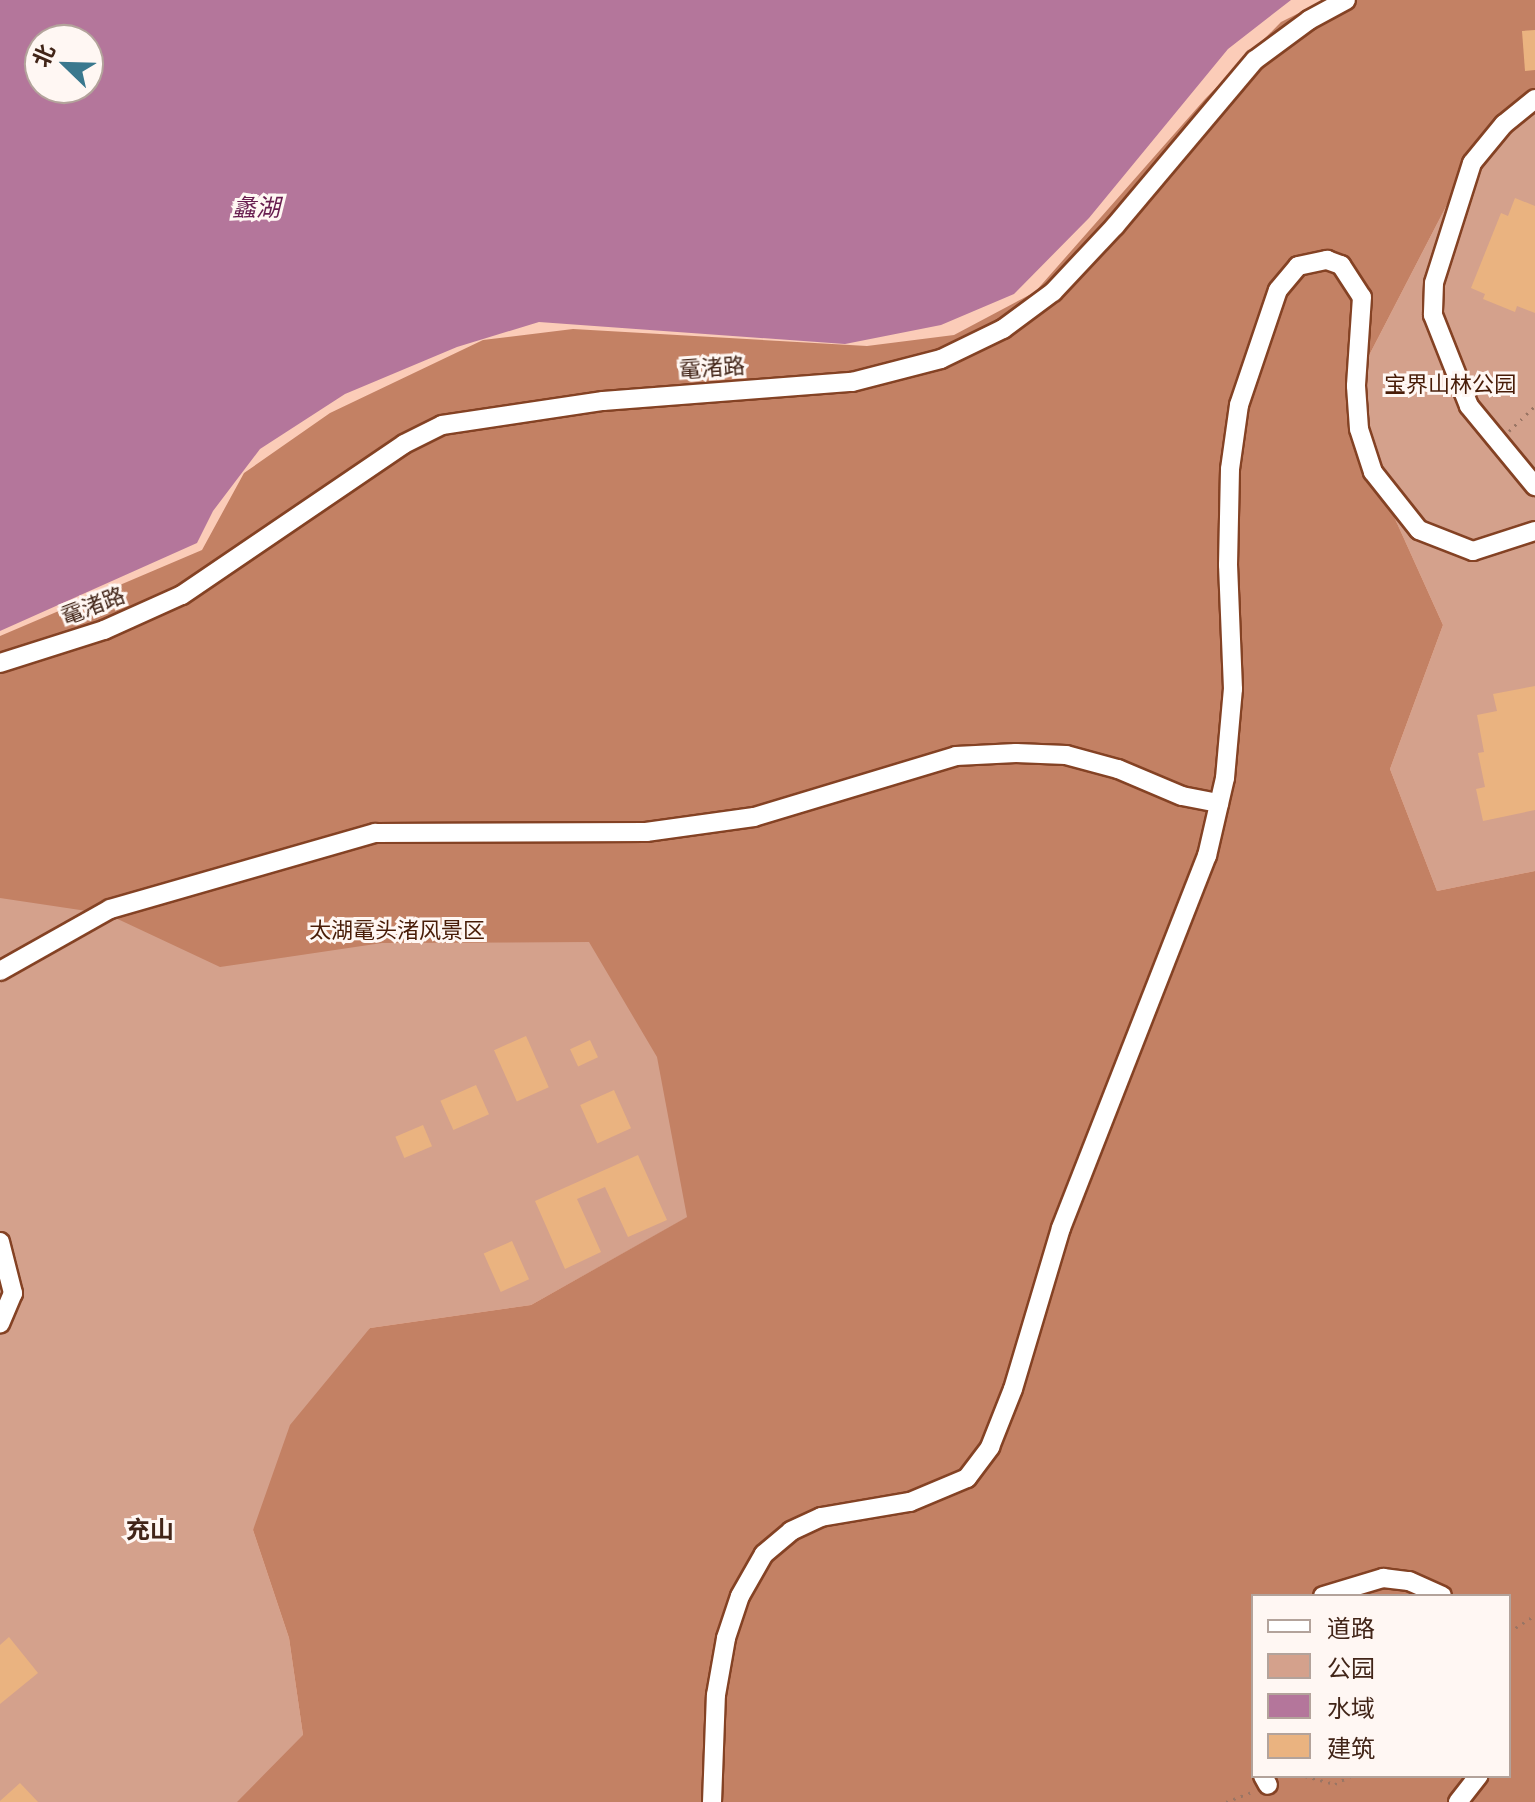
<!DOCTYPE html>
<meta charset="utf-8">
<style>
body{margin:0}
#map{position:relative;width:1535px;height:1802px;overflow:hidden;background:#fbccb8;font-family:Raleway,"Noto Sans SC",sans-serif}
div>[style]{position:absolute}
.green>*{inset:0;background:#d4a18c}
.forest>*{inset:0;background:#c38164}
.water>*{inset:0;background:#b4769b}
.building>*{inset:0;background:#eab380;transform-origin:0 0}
.path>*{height:3px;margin-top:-1.5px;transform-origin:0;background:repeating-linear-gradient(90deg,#9a7564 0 2px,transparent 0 8px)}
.roads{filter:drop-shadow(2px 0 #844224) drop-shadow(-2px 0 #844224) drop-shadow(0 2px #844224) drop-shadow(0 -2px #844224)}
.minor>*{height:18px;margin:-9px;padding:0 9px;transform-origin:9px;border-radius:9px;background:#fff}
span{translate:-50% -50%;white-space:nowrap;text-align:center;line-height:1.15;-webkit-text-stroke:6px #fff7f3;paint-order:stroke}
.street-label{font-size:22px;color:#422518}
.park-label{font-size:22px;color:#481c07}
.water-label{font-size:24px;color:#681d4f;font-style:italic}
.neighbourhood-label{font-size:24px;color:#422518;font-weight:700}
.legend{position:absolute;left:1251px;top:1594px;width:260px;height:184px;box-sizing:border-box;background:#fff7f3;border:2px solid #b3a39b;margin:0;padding:10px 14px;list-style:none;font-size:24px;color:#422518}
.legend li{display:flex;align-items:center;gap:16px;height:40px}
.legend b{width:40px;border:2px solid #b3a39b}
.north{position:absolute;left:24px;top:24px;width:80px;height:80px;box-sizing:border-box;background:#fff7f3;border:2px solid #b3a39b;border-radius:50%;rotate:293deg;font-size:22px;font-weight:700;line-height:32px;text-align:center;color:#422518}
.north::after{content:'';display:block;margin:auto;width:28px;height:36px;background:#3a788e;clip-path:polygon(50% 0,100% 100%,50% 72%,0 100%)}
</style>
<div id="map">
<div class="green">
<i style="clip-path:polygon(1535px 93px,1535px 871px,1437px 891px,1390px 769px,1443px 625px,1373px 470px,1362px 369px,1482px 137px)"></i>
<i style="clip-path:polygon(606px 405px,688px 1217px,531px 1305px,370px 1328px,253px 1530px,289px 1638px,303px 1735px,342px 1802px,0 1802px,0 673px)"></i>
</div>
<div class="forest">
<i style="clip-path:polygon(evenodd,1325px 0,1535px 0,1535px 93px,1482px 137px,1362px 369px,1373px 470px,1443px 625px,1390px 769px,1437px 891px,1535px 871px,1535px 1802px,237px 1802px,303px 1735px,289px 1638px,253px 1530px,290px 1425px,370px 1328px,531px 1305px,687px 1217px,657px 1057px,589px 942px,382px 943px,220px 967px,107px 914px,0 898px,0 636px,202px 550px,244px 473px,330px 413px,483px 340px,573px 329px,867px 346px,954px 335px,1035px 292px,1205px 99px,1281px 22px,1325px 0,1253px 1596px,1509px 1596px,1509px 1776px,1253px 1776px,1253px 1596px)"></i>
</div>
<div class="water">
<i style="clip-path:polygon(evenodd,0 0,1291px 0,1228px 49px,1089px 218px,1014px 294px,941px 325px,845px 344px,539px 322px,457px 347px,345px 394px,260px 449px,213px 511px,197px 543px,0 631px,0 0,40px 40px,88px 40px,88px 88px,40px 88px,40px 40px)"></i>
</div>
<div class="building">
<i style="clip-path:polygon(1535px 30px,1535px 70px,1525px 71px,1522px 31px)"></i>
<i style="clip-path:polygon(1515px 198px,1535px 206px,1535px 313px,1517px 306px,1515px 312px,1483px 299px,1485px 294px,1471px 288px,1501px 213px,1508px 216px)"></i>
<i style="clip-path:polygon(1535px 686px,1535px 810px,1483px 821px,1476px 789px,1485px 787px,1478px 753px,1484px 752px,1477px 715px,1497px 711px,1493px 694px)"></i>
<i style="left:526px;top:1036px;width:56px;height:35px;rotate:66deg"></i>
<i style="left:590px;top:1040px;width:19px;height:22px;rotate:65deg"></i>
<i style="left:476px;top:1085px;width:32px;height:39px;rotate:66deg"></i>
<i style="left:614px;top:1090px;width:42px;height:37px;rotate:66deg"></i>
<i style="left:423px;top:1125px;width:23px;height:30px;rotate:67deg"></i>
<i style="clip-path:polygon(638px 1155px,667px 1220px,628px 1237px,605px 1187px,577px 1199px,601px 1252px,565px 1269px,535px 1201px)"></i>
<i style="left:512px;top:1241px;width:42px;height:31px;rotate:66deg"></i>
<i style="clip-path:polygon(9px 1637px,38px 1673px,0 1704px,0 1645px)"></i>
<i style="clip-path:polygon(20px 1783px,38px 1802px,0 1802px,0 1801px)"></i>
</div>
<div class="path">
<i style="left:1509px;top:431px;width:36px;rotate:-44deg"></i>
<i style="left:1509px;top:1632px;width:31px;rotate:-33deg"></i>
<i style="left:1509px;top:1657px;width:4px;rotate:90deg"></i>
<i style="left:1305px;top:1776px;width:31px;rotate:15deg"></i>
<i style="left:1335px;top:1784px;width:18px;rotate:-27deg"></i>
<i style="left:1226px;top:1802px;width:28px;rotate:-21deg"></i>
</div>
<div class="roads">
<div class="minor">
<i style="left:1535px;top:99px;width:40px;rotate:141deg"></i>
<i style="left:1504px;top:124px;width:50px;rotate:129.4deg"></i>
<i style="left:1472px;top:163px;width:126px;rotate:107.6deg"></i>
<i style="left:1434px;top:283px;width:32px;rotate:92deg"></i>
<i style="left:1433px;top:315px;width:98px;rotate:68.4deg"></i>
<i style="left:1469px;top:406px;width:104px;rotate:50.5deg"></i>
<i style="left:0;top:663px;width:109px;rotate:-17.6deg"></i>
<i style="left:104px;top:630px;width:85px;rotate:-24.2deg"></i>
<i style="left:182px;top:595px;width:268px;rotate:-34.2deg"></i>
<i style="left:404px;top:444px;width:42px;rotate:-26.6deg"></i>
<i style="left:442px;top:425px;width:163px;rotate:-8.5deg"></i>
<i style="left:603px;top:401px;width:250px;rotate:-4.4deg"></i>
<i style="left:852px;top:382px;width:92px;rotate:-14.5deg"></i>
<i style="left:941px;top:359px;width:69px;rotate:-25.8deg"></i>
<i style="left:1003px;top:329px;width:62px;rotate:-36.5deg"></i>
<i style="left:1053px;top:292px;width:91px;rotate:-46.8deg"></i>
<i style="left:1115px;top:226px;width:217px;rotate:-49.9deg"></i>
<i style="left:1255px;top:60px;width:67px;rotate:-36.5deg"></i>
<i style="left:1309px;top:20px;width:42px;rotate:-28.4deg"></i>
<i style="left:0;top:971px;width:126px;rotate:-29.4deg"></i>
<i style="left:110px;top:909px;width:276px;rotate:-16deg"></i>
<i style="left:375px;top:833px;width:271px;rotate:-0.2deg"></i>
<i style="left:646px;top:832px;width:109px;rotate:-7.9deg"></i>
<i style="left:754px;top:817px;width:211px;rotate:-16.8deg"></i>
<i style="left:956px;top:756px;width:60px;rotate:-2.9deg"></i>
<i style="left:1016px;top:753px;width:50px;rotate:2.3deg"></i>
<i style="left:1066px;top:755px;width:54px;rotate:15.1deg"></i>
<i style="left:1118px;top:769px;width:69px;rotate:22.9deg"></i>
<i style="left:1182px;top:796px;width:38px;rotate:11deg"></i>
<i style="left:0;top:1242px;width:53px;rotate:75.7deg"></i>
<i style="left:13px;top:1293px;width:33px;rotate:113deg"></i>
<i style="left:1323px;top:1596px;width:63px;rotate:-16.7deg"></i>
<i style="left:1383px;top:1578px;width:26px;rotate:7deg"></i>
<i style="left:1409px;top:1581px;width:36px;rotate:24deg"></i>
<i style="left:1263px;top:1776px;width:10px;rotate:61deg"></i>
<i style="left:712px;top:1802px;width:107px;rotate:-87.9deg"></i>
<i style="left:716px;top:1695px;width:58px;rotate:-80deg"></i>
<i style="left:726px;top:1638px;width:44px;rotate:-71.6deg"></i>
<i style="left:740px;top:1596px;width:48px;rotate:-60.3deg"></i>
<i style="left:764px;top:1554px;width:35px;rotate:-40deg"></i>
<i style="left:791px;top:1531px;width:33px;rotate:-25deg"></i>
<i style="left:821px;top:1517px;width:90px;rotate:-9.6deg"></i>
<i style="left:910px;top:1502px;width:62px;rotate:-22.8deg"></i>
<i style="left:967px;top:1478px;width:39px;rotate:-53deg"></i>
<i style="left:990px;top:1447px;width:62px;rotate:-68.4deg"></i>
<i style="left:1013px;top:1389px;width:168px;rotate:-73.4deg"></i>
<i style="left:1061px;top:1228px;width:400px;rotate:-68.6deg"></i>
<i style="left:1207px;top:856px;width:80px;rotate:-77deg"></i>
<i style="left:1225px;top:778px;width:89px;rotate:-84.9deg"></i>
<i style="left:1233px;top:689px;width:124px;rotate:-92.3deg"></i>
<i style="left:1228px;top:565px;width:96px;rotate:-88.8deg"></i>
<i style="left:1230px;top:469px;width:65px;rotate:-82deg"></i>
<i style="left:1239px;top:405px;width:121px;rotate:-71.3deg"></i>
<i style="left:1278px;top:290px;width:31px;rotate:-50deg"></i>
<i style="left:1298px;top:266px;width:30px;rotate:-12deg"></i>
<i style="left:1327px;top:260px;width:15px;rotate:20deg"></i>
<i style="left:1341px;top:265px;width:38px;rotate:57deg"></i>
<i style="left:1362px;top:297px;width:89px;rotate:93.9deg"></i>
<i style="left:1356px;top:386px;width:43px;rotate:86deg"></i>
<i style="left:1359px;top:429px;width:45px;rotate:72deg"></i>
<i style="left:1373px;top:472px;width:74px;rotate:51.6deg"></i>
<i style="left:1419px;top:530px;width:58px;rotate:21.3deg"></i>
<i style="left:1473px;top:551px;width:65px;rotate:-17.9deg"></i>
<i style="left:1458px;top:1802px;width:33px;rotate:-52deg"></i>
</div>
</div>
<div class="street-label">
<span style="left:712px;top:368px;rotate:-4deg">鼋渚路</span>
<span style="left:93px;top:606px;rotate:-21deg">鼋渚路</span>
</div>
<div class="park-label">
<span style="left:1450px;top:385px">宝界山林公园</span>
<span style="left:397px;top:931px">太湖鼋头渚风景区</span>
</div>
<div class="water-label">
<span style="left:256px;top:208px">蠡湖</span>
</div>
<div class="neighbourhood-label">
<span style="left:150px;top:1530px">充山</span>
</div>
<ul class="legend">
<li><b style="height:10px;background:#fff"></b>道路</li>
<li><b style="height:22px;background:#d4a18c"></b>公园</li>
<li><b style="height:22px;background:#b4769b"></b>水域</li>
<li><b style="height:22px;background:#eab380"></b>建筑</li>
</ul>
<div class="north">北</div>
</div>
